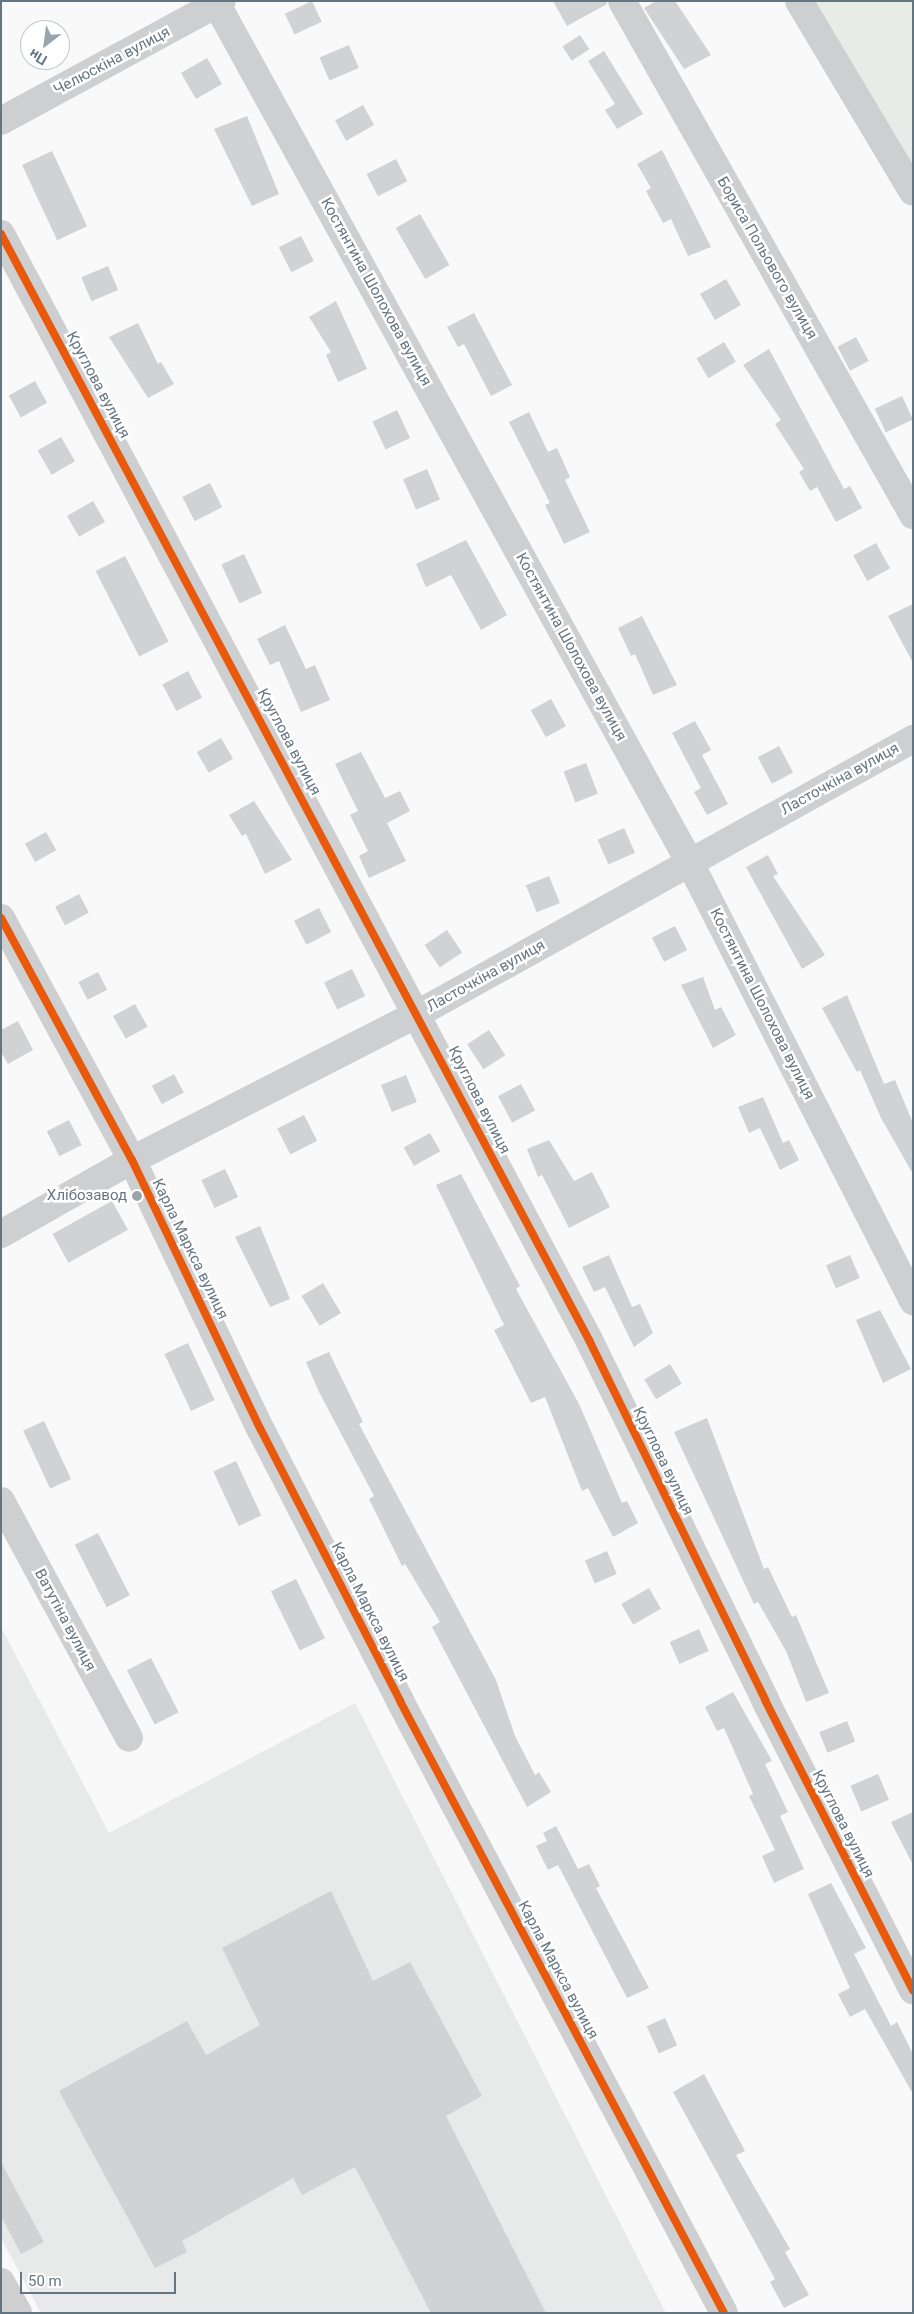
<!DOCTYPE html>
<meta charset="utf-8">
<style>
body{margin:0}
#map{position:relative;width:914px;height:2314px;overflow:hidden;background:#f9f9f9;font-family:Roboto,sans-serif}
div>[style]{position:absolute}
.built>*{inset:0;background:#e8e9e9}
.green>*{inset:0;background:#e8ebe6}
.building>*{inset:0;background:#d0d2d3;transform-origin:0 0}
.minor>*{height:28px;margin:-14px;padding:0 14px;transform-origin:14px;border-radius:14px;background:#cecfd0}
.cycleway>*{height:8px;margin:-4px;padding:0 4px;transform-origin:4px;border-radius:4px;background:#e8590c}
.dots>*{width:14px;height:14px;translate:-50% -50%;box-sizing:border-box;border:2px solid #fff;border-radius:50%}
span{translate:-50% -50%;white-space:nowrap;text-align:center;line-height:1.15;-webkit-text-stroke:5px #fff;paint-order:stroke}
.street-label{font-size:15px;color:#657683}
.poi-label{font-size:15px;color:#657683}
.right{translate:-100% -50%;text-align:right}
.frame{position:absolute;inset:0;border:2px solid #657683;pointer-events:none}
.north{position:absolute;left:20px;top:20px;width:50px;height:50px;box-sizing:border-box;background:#fff;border:1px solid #c1c8cd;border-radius:50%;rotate:210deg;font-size:14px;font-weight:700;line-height:20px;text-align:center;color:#657683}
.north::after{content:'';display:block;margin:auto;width:18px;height:22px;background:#99a4ac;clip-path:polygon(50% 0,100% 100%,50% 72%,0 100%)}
.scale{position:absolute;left:20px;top:2272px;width:156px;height:22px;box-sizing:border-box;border:2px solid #657683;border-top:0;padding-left:6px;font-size:15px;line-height:18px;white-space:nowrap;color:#657683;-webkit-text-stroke:4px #fff;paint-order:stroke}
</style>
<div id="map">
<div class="built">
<i style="clip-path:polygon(1px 1627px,109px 1833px,355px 1703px,666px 2313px,41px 2313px,1px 2238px)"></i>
</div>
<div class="green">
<i style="clip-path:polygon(809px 1px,913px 1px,913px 174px)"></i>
</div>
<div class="building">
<i style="left:312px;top:1px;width:23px;height:30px;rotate:65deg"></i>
<i style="clip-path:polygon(553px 1px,606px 1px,607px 4px,567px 26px)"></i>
<i style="clip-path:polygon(656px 1px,675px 1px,711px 55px,684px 69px,644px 8px)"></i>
<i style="left:580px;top:35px;width:17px;height:21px;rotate:57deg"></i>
<i style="left:349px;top:45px;width:25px;height:32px;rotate:67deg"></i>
<i style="clip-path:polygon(604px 51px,643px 114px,617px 129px,605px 110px,615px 104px,588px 61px)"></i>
<i style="left:207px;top:58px;width:30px;height:30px;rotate:60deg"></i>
<i style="left:363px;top:105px;width:23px;height:32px;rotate:61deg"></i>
<i style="clip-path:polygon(247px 116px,279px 194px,252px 206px,214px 129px)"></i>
<i style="clip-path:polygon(662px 150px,711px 247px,688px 256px,671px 219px,663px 223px,646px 191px,651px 188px,637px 164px)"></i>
<i style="left:52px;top:151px;width:83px;height:33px;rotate:65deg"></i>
<i style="left:396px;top:159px;width:25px;height:33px;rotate:63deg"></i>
<i style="left:420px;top:214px;width:59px;height:28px;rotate:60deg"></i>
<i style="left:301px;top:236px;width:28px;height:25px;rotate:63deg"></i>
<i style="left:108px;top:266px;width:26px;height:29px;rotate:67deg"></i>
<i style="left:726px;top:279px;width:30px;height:30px;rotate:60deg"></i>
<i style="clip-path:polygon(336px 301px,367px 369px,338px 382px,326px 355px,331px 352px,309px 317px)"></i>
<i style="clip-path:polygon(474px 313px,512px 385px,491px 396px,464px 344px,458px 347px,447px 327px)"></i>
<i style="clip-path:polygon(138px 323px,158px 364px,161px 362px,174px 384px,148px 398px,109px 337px)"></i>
<i style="left:856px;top:337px;width:27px;height:21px;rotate:62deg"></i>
<i style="left:724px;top:342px;width:23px;height:32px;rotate:59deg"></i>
<i style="clip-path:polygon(769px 349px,844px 489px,850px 486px,862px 508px,836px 522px,817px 487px,810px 491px,799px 472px,804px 469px,775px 424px,781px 420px,743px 365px)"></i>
<i style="left:35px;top:381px;width:25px;height:30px;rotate:61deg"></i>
<i style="left:902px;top:396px;width:26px;height:30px;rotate:65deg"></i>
<i style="left:397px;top:410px;width:31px;height:27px;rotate:65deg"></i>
<i style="clip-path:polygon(529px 412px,548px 452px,557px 448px,570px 477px,565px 480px,590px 532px,564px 544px,545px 505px,550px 503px,509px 422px)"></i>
<i style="left:61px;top:437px;width:28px;height:27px;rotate:60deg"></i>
<i style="left:427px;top:469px;width:33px;height:26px;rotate:67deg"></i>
<i style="left:210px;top:483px;width:27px;height:31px;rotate:63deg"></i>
<i style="left:93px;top:501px;width:24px;height:30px;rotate:60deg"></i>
<i style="clip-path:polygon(466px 540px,507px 615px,481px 630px,451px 575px,426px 587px,416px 564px)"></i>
<i style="left:876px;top:543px;width:29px;height:26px;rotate:61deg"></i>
<i style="left:244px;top:554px;width:43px;height:25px;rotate:65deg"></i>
<i style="left:125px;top:556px;width:96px;height:33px;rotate:63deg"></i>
<i style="clip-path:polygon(913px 604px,913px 663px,888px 616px)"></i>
<i style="clip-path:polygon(642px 616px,677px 685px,653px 695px,635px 654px,631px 656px,618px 628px)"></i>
<i style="clip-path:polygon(285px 625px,306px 669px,315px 665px,330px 700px,301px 712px,279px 661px,270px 665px,257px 639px)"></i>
<i style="left:188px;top:671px;width:30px;height:29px;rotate:62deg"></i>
<i style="left:551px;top:699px;width:31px;height:23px;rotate:61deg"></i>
<i style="clip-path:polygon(695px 721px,711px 750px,702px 755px,728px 804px,707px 815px,694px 792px,701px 788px,672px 733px)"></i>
<i style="left:221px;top:738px;width:24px;height:28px;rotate:60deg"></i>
<i style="left:779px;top:746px;width:30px;height:24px;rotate:62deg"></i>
<i style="clip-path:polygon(361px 752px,385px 798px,400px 791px,410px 811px,387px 823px,406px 861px,369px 878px,359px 856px,368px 851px,350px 815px,358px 811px,335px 764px)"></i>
<i style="left:586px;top:763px;width:33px;height:24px;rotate:69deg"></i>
<i style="clip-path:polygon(254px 801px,292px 860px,265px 874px,246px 834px,242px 836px,229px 815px)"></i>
<i style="left:624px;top:828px;width:27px;height:29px;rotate:66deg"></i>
<i style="left:46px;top:832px;width:21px;height:24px;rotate:61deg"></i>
<i style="clip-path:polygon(768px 855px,778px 874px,773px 876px,825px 955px,802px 969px,746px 867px)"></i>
<i style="left:549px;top:876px;width:29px;height:25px;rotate:68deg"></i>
<i style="left:79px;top:894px;width:21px;height:27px;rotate:62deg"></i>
<i style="left:319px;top:908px;width:27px;height:28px;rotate:63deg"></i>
<i style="left:675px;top:926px;width:27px;height:26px;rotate:63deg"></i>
<i style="left:447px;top:930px;width:27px;height:27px;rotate:56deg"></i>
<i style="left:352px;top:969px;width:30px;height:31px;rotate:64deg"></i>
<i style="left:98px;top:972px;width:20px;height:22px;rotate:63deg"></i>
<i style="clip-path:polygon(703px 977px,715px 1010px,721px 1007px,736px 1035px,713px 1048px,681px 985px)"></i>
<i style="clip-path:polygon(847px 995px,884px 1084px,895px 1080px,913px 1123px,913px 1174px,881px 1118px,860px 1070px,857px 1072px,822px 1008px)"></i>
<i style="left:135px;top:1004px;width:26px;height:25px;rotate:61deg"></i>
<i style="clip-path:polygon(18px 1021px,33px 1050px,8px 1064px,1px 1052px,1px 1030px)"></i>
<i style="left:489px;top:1030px;width:30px;height:26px;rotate:57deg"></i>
<i style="left:174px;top:1074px;width:21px;height:25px;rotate:62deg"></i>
<i style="left:406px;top:1075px;width:29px;height:27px;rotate:68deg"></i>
<i style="left:521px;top:1084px;width:30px;height:26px;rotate:62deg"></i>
<i style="clip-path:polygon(763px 1097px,783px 1143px,789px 1140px,799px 1160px,780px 1170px,760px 1128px,749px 1133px,738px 1107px)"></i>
<i style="left:304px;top:1115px;width:29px;height:30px;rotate:63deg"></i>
<i style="left:69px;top:1120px;width:28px;height:25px;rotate:63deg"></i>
<i style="left:430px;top:1133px;width:21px;height:30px;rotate:61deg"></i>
<i style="clip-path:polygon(549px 1140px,574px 1181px,592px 1172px,610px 1207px,569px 1228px,542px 1175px,538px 1177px,527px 1149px)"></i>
<i style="left:225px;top:1169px;width:31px;height:26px;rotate:65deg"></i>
<i style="clip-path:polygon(461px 1174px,520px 1286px,516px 1289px,579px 1404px,622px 1503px,627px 1501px,638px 1523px,613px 1537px,588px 1488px,582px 1491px,545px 1397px,531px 1403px,494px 1330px,504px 1325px,436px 1185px)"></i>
<i style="left:112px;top:1201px;width:33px;height:68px;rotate:61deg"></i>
<i style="clip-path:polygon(260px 1226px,290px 1299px,270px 1307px,235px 1237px)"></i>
<i style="clip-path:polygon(609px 1255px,632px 1307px,640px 1304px,653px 1333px,634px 1347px,605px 1287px,594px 1292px,582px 1267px)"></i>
<i style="left:850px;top:1255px;width:25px;height:26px;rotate:67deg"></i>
<i style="left:323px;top:1283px;width:35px;height:25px;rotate:59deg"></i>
<i style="clip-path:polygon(880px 1310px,911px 1369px,883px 1383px,856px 1320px)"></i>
<i style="left:188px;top:1343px;width:63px;height:26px;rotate:65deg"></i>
<i style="clip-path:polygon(329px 1352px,363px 1422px,359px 1424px,496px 1680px,515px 1736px,535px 1775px,539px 1772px,551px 1792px,527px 1807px,432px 1627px,440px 1622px,405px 1564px,402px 1566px,369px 1499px,374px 1496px,319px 1392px,306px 1362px)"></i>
<i style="left:670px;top:1364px;width:23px;height:30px;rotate:59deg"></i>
<i style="clip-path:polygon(707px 1418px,764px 1569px,768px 1567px,792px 1617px,796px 1615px,829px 1693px,806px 1702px,786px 1651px,758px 1602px,754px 1604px,674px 1432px)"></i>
<i style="left:44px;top:1421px;width:64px;height:23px;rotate:65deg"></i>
<i style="left:236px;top:1461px;width:60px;height:25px;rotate:65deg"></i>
<i style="left:98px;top:1533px;width:70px;height:26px;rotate:63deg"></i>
<i style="left:607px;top:1551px;width:25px;height:24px;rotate:67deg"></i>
<i style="left:296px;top:1579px;width:66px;height:28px;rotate:64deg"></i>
<i style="left:649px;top:1588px;width:24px;height:32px;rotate:60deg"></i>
<i style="left:699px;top:1629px;width:24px;height:32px;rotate:66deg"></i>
<i style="left:151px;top:1658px;width:61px;height:27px;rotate:63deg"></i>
<i style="clip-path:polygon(733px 1692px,772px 1761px,765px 1764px,788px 1812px,780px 1816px,804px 1869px,774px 1883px,762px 1856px,775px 1850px,749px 1796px,753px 1794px,724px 1728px,717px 1731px,705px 1707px)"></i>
<i style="left:847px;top:1721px;width:22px;height:30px;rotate:68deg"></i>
<i style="left:878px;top:1774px;width:28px;height:30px;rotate:67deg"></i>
<i style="clip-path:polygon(913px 1812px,913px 1865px,891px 1822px)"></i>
<i style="clip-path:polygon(556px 1826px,578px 1869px,589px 1864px,600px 1886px,596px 1888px,649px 1988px,627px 1998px,558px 1865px,548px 1870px,536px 1846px,547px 1841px,543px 1833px)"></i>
<i style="clip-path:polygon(831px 1883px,866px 1948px,854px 1954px,891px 2026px,897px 2022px,913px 2054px,913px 2094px,865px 2009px,850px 2017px,838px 1994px,850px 1988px,808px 1894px)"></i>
<i style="clip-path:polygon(331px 1891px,373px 1981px,410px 1962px,482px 2096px,446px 2116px,546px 2313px,431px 2313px,355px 2167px,302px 2195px,293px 2178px,182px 2241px,187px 2252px,155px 2268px,59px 2091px,187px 2021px,206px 2055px,260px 2025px,222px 1948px)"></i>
<i style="left:665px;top:2018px;width:30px;height:20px;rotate:66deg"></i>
<i style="clip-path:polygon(704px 2074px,745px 2151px,736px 2155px,790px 2249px,785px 2252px,809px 2295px,784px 2308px,770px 2282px,775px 2279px,673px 2092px)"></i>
<i style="clip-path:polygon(1px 2162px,44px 2242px,21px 2254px,1px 2216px)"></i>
</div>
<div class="minor">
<i style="left:215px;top:1px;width:984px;rotate:61.14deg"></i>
<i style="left:690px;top:863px;width:492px;rotate:63deg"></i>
<i style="left:622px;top:1px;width:591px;rotate:60.48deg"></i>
<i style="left:799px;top:1px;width:222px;rotate:59.2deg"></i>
<i style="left:1px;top:121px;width:251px;rotate:-28.5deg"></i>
<i style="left:1px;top:234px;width:1253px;rotate:62deg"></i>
<i style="left:589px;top:1340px;width:401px;rotate:63.9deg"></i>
<i style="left:765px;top:1700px;width:326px;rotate:63deg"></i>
<i style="left:1px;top:918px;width:275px;rotate:61.6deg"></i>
<i style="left:132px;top:1160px;width:299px;rotate:64.5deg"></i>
<i style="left:261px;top:1430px;width:305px;rotate:62.8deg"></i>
<i style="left:400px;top:1701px;width:692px;rotate:62.1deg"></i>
<i style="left:1px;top:1234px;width:150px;rotate:-29.5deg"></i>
<i style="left:132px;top:1160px;width:322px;rotate:-27.1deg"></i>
<i style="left:419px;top:1013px;width:565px;rotate:-29.02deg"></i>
<i style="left:1px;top:1501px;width:269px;rotate:61.6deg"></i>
<i style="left:1px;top:2282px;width:35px;rotate:61deg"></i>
</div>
<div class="cycleway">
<i style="left:1px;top:234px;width:1253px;rotate:62deg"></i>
<i style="left:589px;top:1340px;width:401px;rotate:63.9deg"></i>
<i style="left:765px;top:1700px;width:326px;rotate:63deg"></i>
<i style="left:1px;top:918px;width:275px;rotate:61.6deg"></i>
<i style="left:132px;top:1160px;width:299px;rotate:64.5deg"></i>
<i style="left:261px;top:1430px;width:305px;rotate:62.8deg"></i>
<i style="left:400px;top:1701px;width:692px;rotate:62.1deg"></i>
</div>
<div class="dots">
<i style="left:137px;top:1196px;background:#99a4ac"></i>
</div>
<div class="street-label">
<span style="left:112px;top:61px;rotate:-28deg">Челюскіна вулиця</span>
<span style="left:767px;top:258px;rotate:60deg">Бориса Польового вулиця</span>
<span style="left:376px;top:292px;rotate:61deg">Костянтина Шолохова вулиця</span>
<span style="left:98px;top:385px;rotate:62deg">Круглова вулиця</span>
<span style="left:571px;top:647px;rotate:61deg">Костянтина Шолохова вулиця</span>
<span style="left:289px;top:742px;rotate:62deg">Круглова вулиця</span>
<span style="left:840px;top:779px;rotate:-29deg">Ласточкіна вулиця</span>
<span style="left:486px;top:976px;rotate:-29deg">Ласточкіна вулиця</span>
<span style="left:762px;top:1004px;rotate:63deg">Костянтина Шолохова вулиця</span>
<span style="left:479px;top:1100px;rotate:63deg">Круглова вулиця</span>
<span style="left:190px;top:1249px;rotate:64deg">Карла Маркса вулиця</span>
<span style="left:663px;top:1461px;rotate:64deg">Круглова вулиця</span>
<span style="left:370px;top:1612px;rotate:63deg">Карла Маркса вулиця</span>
<span style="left:65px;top:1620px;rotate:62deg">Ватутіна вулиця</span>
<span style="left:843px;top:1824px;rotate:63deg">Круглова вулиця</span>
<span style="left:558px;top:1970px;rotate:62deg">Карла Маркса вулиця</span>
</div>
<div class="poi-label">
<span class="right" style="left:127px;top:1196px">Хлібозавод</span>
</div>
<div class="frame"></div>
<div class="north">Пн</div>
<div class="scale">50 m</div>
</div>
